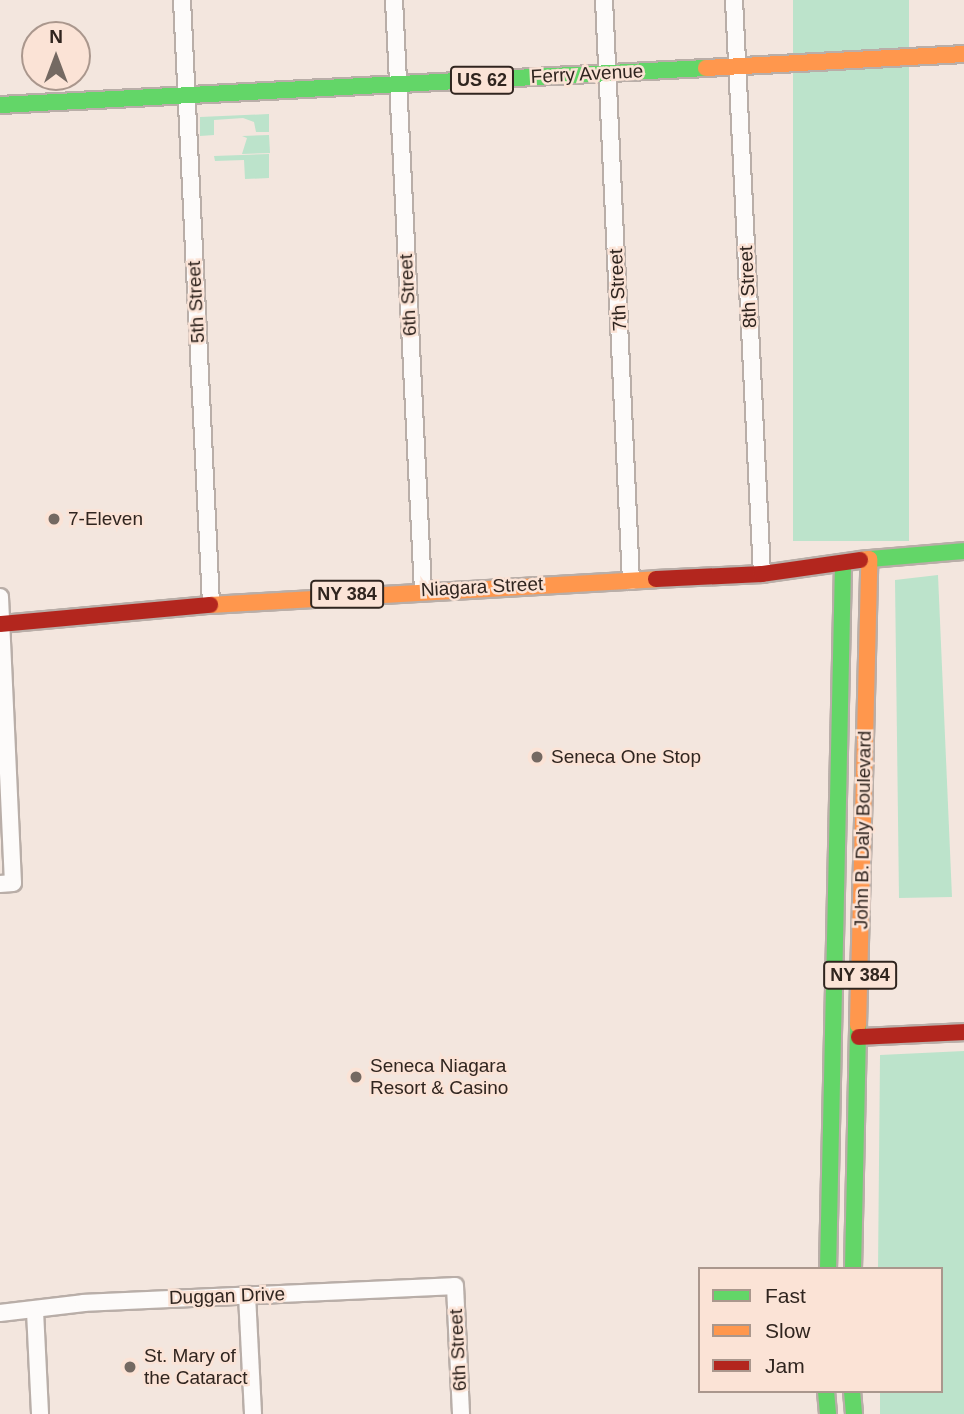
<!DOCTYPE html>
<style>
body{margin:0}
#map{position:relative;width:964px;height:1414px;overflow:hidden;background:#f3e6de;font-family:Helvetica,sans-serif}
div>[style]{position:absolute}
.green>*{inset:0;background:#bce3cb;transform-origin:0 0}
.roads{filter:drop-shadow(2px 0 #b9aea8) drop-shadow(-2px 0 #b9aea8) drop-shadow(0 2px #b9aea8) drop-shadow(0 -2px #b9aea8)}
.street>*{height:16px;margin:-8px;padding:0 8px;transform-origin:8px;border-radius:8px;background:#fdfbfa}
.fast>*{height:16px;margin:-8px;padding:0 8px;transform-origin:8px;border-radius:8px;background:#63d668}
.slow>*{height:16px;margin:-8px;padding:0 8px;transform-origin:8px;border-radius:8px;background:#ff974d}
.jam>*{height:16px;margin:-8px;padding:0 8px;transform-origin:8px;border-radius:8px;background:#b3261e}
.dots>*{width:19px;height:19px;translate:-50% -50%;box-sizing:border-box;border:4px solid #fbe3d6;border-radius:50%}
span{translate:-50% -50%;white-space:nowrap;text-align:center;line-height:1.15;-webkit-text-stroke:5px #fbe3d6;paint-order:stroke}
.shield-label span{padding:2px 5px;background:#fbe3d6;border:2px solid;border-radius:5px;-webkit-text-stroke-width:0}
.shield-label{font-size:18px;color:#30251f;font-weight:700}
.street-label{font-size:19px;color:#30251f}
.poi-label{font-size:19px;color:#30251f}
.left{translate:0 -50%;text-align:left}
.legend{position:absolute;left:698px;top:1267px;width:245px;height:126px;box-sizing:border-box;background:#fbe3d6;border:2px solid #aa978d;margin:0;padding:9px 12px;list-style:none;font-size:21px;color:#30251f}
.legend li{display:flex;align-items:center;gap:14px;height:35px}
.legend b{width:35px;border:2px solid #aa978d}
.north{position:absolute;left:21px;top:21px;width:70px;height:70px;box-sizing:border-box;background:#fbe3d6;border:2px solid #aa978d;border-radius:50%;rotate:0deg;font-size:19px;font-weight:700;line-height:28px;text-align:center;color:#30251f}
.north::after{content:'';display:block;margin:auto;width:24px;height:32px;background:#746962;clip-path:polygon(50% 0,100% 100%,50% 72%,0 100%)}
</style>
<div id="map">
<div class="green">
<i style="left:793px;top:0;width:116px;height:541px"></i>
<i style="clip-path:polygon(269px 114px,269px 132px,256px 132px,254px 122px,243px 118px,214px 120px,214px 135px,200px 136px,200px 117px)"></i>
<i style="clip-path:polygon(269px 135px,270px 153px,242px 154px,247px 138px,242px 136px)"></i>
<i style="clip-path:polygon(269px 154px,269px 178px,245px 179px,244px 160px,215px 161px,214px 156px)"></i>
<i style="clip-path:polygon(938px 575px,952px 897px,899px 898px,895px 580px)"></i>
<i style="clip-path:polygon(964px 1051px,964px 1414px,880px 1414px,880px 1391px,941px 1391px,941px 1269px,878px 1269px,880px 1055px)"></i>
</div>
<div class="roads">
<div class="street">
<i style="left:182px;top:0;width:605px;rotate:87.25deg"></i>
<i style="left:394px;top:0;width:591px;rotate:87.19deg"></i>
<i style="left:604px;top:0;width:582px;rotate:87.34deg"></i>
<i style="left:734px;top:0;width:575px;rotate:87.21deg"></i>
<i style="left:0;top:597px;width:286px;rotate:87.4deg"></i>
<i style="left:13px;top:883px;width:13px;rotate:176deg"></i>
<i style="left:247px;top:1295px;width:119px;rotate:87.1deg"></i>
<i style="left:35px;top:1311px;width:103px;rotate:87.2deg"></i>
<i style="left:0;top:1313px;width:85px;rotate:-6.8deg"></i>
<i style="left:84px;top:1303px;width:371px;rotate:-2.6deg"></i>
<i style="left:455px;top:1286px;width:128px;rotate:87.3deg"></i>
</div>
<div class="fast">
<i style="left:0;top:105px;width:707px;rotate:-3deg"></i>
<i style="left:869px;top:559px;width:95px;rotate:-4.8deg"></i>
<i style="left:828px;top:1269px;width:705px;rotate:-88.78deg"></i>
<i style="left:853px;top:1269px;width:244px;rotate:-88.8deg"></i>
<i style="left:826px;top:1391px;width:23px;rotate:85deg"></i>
<i style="left:852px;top:1391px;width:23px;rotate:85deg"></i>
</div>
<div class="slow">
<i style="left:706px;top:68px;width:258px;rotate:-3.1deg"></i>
<i style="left:210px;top:605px;width:447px;rotate:-3.3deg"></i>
<i style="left:858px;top:1025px;width:466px;rotate:-88.6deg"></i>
<i style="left:869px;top:559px;width:9px;rotate:174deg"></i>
</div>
<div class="jam">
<i style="left:656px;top:579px;width:106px;rotate:-2.7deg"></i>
<i style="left:762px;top:574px;width:99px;rotate:-8.1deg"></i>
<i style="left:0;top:624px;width:211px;rotate:-5.2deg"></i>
<i style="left:859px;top:1037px;width:105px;rotate:-2.7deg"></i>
</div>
</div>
<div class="dots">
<i style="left:54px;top:519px;background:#746962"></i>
<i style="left:537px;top:757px;background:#746962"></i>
<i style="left:356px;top:1077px;background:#746962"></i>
<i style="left:130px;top:1367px;background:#746962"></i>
</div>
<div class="shield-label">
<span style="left:482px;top:80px">US 62</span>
<span style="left:347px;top:594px">NY 384</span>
<span style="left:860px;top:975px">NY 384</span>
</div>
<div class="street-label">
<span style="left:587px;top:74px;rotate:-3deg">Ferry Avenue</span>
<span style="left:748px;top:287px;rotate:-93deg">8th Street</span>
<span style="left:618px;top:290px;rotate:-93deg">7th Street</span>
<span style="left:408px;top:295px;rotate:-93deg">6th Street</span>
<span style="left:196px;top:302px;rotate:-93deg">5th Street</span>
<span style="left:482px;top:587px;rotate:-3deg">Niagara Street</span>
<span style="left:863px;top:830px;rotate:-89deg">John B. Daly Boulevard</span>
<span style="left:227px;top:1296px;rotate:-2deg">Duggan Drive</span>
<span style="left:458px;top:1350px;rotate:-93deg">6th Street</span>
</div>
<div class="poi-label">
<span class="left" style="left:68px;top:519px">7-Eleven</span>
<span class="left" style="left:551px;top:757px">Seneca One Stop</span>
<span class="left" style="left:370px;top:1077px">Seneca Niagara<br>Resort &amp; Casino</span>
<span class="left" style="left:144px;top:1367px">St. Mary of<br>the Cataract</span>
</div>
<ul class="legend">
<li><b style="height:9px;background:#63d668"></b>Fast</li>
<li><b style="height:9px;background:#ff974d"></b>Slow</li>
<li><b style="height:9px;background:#b3261e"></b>Jam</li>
</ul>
<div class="north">N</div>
</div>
